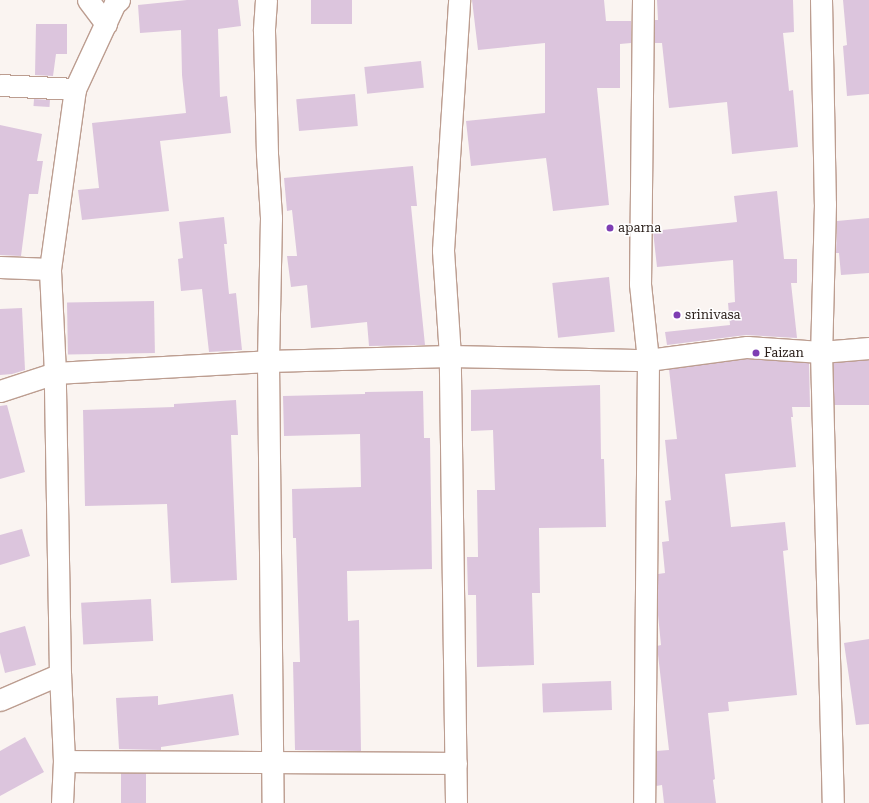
<!DOCTYPE html>
<style>
body{margin:0}
#map{position:relative;width:869px;height:803px;overflow:hidden;background:#faf4f1;font-family:"Roboto Serif",serif}
div>[style]{position:absolute}
.building>*{inset:0;background:#dcc5dd;transform-origin:0 0}
.roads{filter:drop-shadow(1px 0 #bc9d90) drop-shadow(-1px 0 #bc9d90) drop-shadow(0 1px #bc9d90) drop-shadow(0 -1px #bc9d90)}
.minor>*{height:21px;margin:-10.5px;padding:0 10.5px;transform-origin:10.5px;border-radius:10.5px;background:#fff}
.dots>*{width:11px;height:11px;translate:-50% -50%;box-sizing:border-box;border:2px solid #fff;border-radius:50%}
span{translate:-50% -50%;white-space:nowrap;text-align:center;line-height:1.15;-webkit-text-stroke:3px #fff;paint-order:stroke}
.poi-label{font-size:13px;color:#2a1f1a}
.left{translate:0 -50%;text-align:left}
</style>
<div id="map">
<div class="building">
<i style="clip-path:polygon(187px 0,238px 0,241px 26px,218px 29px,220px 97px,227px 96px,231px 133px,160px 141px,169px 211px,82px 220px,78px 190px,99px 188px,92px 123px,186px 113px,182px 75px,181px 30px,140px 33px,138px 5px)"></i>
<i style="left:311px;top:0;width:41px;height:24px"></i>
<i style="clip-path:polygon(472px 0,604px 0,606px 21px,631px 21px,631px 43px,620px 44px,620px 88px,597px 88px,609px 205px,553px 211px,546px 158px,471px 166px,466px 121px,545px 113px,545px 43px,478px 50px)"></i>
<i style="clip-path:polygon(657px 0,793px 0,794px 32px,783px 33px,789px 91px,793px 90px,798px 147px,732px 154px,727px 102px,669px 108px,662px 43px,655px 43px,655px 20px,658px 20px)"></i>
<i style="clip-path:polygon(843px 0,869px 0,869px 94px,847px 96px,843px 46px,847px 45px)"></i>
<i style="clip-path:polygon(36px 24px,67px 24px,67px 54px,56px 54px,53px 76px,35px 75px)"></i>
<i style="left:421px;top:61px;width:27px;height:57px;rotate:84deg"></i>
<i style="left:355px;top:94px;width:32px;height:59px;rotate:85deg"></i>
<i style="left:34px;top:99px;width:16px;height:7px;rotate:4deg"></i>
<i style="clip-path:polygon(0 125px,42px 134px,37px 161px,43px 161px,38px 194px,29px 194px,21px 256px,0 255px)"></i>
<i style="clip-path:polygon(413px 166px,417px 206px,411px 206px,425px 345px,369px 346px,367px 322px,311px 328px,307px 285px,291px 287px,287px 256px,297px 256px,292px 210px,287px 211px,284px 178px)"></i>
<i style="clip-path:polygon(777px 191px,784px 259px,797px 259px,797px 283px,791px 283px,797px 338px,746px 335px,667px 345px,665px 332px,730px 325px,728px 303px,735px 302px,733px 260px,657px 267px,653px 231px,737px 222px,734px 196px)"></i>
<i style="clip-path:polygon(224px 217px,227px 244px,224px 244px,229px 294px,236px 293px,242px 350px,209px 352px,202px 289px,181px 291px,178px 259px,183px 258px,179px 222px)"></i>
<i style="clip-path:polygon(869px 218px,869px 273px,841px 275px,839px 253px,836px 253px,837px 221px)"></i>
<i style="left:609px;top:277px;width:55px;height:57px;rotate:84deg"></i>
<i style="left:154px;top:301px;width:52px;height:87px;rotate:89deg"></i>
<i style="clip-path:polygon(22px 308px,25px 370px,12px 374px,0 375px,0 309px)"></i>
<i style="clip-path:polygon(747px 359px,809px 363px,810px 407px,792px 407px,793px 417px,791px 417px,796px 467px,725px 474px,731px 527px,785px 522px,788px 550px,783px 551px,797px 695px,728px 702px,729px 711px,708px 713px,715px 779px,713px 780px,716px 803px,664px 803px,662px 785px,656px 786px,656px 751px,669px 750px,657px 646px,661px 645px,658px 615px,658px 574px,665px 573px,662px 542px,669px 541px,665px 501px,671px 500px,665px 440px,677px 439px,669px 369px)"></i>
<i style="left:869px;top:360px;width:45px;height:36px;rotate:90deg"></i>
<i style="clip-path:polygon(600px 385px,601px 459px,604px 459px,606px 527px,539px 528px,540px 593px,532px 593px,534px 665px,477px 667px,476px 595px,468px 595px,467px 557px,478px 557px,477px 490px,495px 490px,493px 430px,471px 431px,471px 390px)"></i>
<i style="clip-path:polygon(423px 391px,424px 438px,430px 438px,432px 569px,347px 571px,348px 621px,359px 620px,361px 751px,295px 750px,293px 662px,300px 662px,296px 538px,293px 538px,292px 489px,361px 487px,360px 434px,284px 436px,283px 396px,365px 394px,365px 392px)"></i>
<i style="clip-path:polygon(236px 400px,238px 435px,231px 435px,237px 580px,171px 583px,167px 504px,85px 506px,83px 410px,174px 407px,174px 404px)"></i>
<i style="clip-path:polygon(7px 405px,25px 472px,0 479px,0 406px)"></i>
<i style="clip-path:polygon(22px 529px,30px 556px,0 565px,0 535px)"></i>
<i style="left:151px;top:599px;width:42px;height:70px;rotate:87deg"></i>
<i style="clip-path:polygon(25px 626px,36px 665px,5px 673px,0 653px,0 633px)"></i>
<i style="clip-path:polygon(869px 639px,869px 724px,856px 725px,844px 643px)"></i>
<i style="left:611px;top:681px;width:29px;height:69px;rotate:88deg"></i>
<i style="clip-path:polygon(233px 694px,239px 735px,161px 747px,161px 750px,119px 749px,116px 698px,158px 696px,158px 705px)"></i>
<i style="clip-path:polygon(25px 737px,44px 772px,0 796px,0 751px)"></i>
<i style="left:121px;top:773px;width:25px;height:30px"></i>
</div>
<div class="roads">
<div class="minor">
<i style="left:88px;top:0;width:30px;rotate:53deg"></i>
<i style="left:266px;top:0;width:31px;rotate:94deg"></i>
<i style="left:264px;top:31px;width:123px;rotate:88.6deg"></i>
<i style="left:267px;top:154px;width:64px;rotate:86.4deg"></i>
<i style="left:271px;top:218px;width:143px;rotate:91.2deg"></i>
<i style="left:268px;top:361px;width:442px;rotate:89.4deg"></i>
<i style="left:643px;top:0;width:284px;rotate:90.6deg"></i>
<i style="left:640px;top:284px;width:76px;rotate:84deg"></i>
<i style="left:648px;top:360px;width:443px;rotate:90.5deg"></i>
<i style="left:821px;top:0;width:204px;rotate:88.9deg"></i>
<i style="left:825px;top:204px;width:148px;rotate:91.5deg"></i>
<i style="left:821px;top:352px;width:451px;rotate:88.5deg"></i>
<i style="left:0;top:85px;width:75px;rotate:3.1deg"></i>
<i style="left:0;top:267px;width:50px;rotate:2.3deg"></i>
<i style="left:0;top:391px;width:58px;rotate:-18.1deg"></i>
<i style="left:55px;top:373px;width:213px;rotate:-3.2deg"></i>
<i style="left:268px;top:361px;width:182px;rotate:-1.6deg"></i>
<i style="left:450px;top:356px;width:198px;rotate:1.2deg"></i>
<i style="left:648px;top:360px;width:100px;rotate:-7.5deg"></i>
<i style="left:747px;top:347px;width:74px;rotate:3.9deg"></i>
<i style="left:821px;top:352px;width:48px;rotate:-4.8deg"></i>
<i style="left:0;top:700px;width:65px;rotate:-23.4deg"></i>
<i style="left:64px;top:761px;width:392px;rotate:0.3deg"></i>
<i style="left:62px;top:803px;width:42px;rotate:-87.3deg"></i>
<i style="left:64px;top:761px;width:87px;rotate:-92.6deg"></i>
<i style="left:60px;top:674px;width:301px;rotate:-91deg"></i>
<i style="left:55px;top:373px;width:104px;rotate:-92.8deg"></i>
<i style="left:50px;top:269px;width:182px;rotate:-82.1deg"></i>
<i style="left:75px;top:89px;width:95px;rotate:-65.1deg"></i>
<i style="left:115px;top:3px;width:5px;rotate:-37deg"></i>
<i style="left:456px;top:803px;width:447px;rotate:-90.8deg"></i>
<i style="left:450px;top:356px;width:106px;rotate:-93.8deg"></i>
<i style="left:443px;top:250px;width:251px;rotate:-86.3deg"></i>
</div>
</div>
<div class="dots">
<i style="left:610px;top:228px;background:#7e3eb3"></i>
<i style="left:677px;top:315px;background:#7e3eb3"></i>
<i style="left:756px;top:353px;background:#7e3eb3"></i>
</div>
<div class="poi-label">
<span class="left" style="left:618px;top:228px">aparna</span>
<span class="left" style="left:685px;top:315px">srinivasa</span>
<span class="left" style="left:764px;top:353px">Faizan</span>
</div>
</div>
